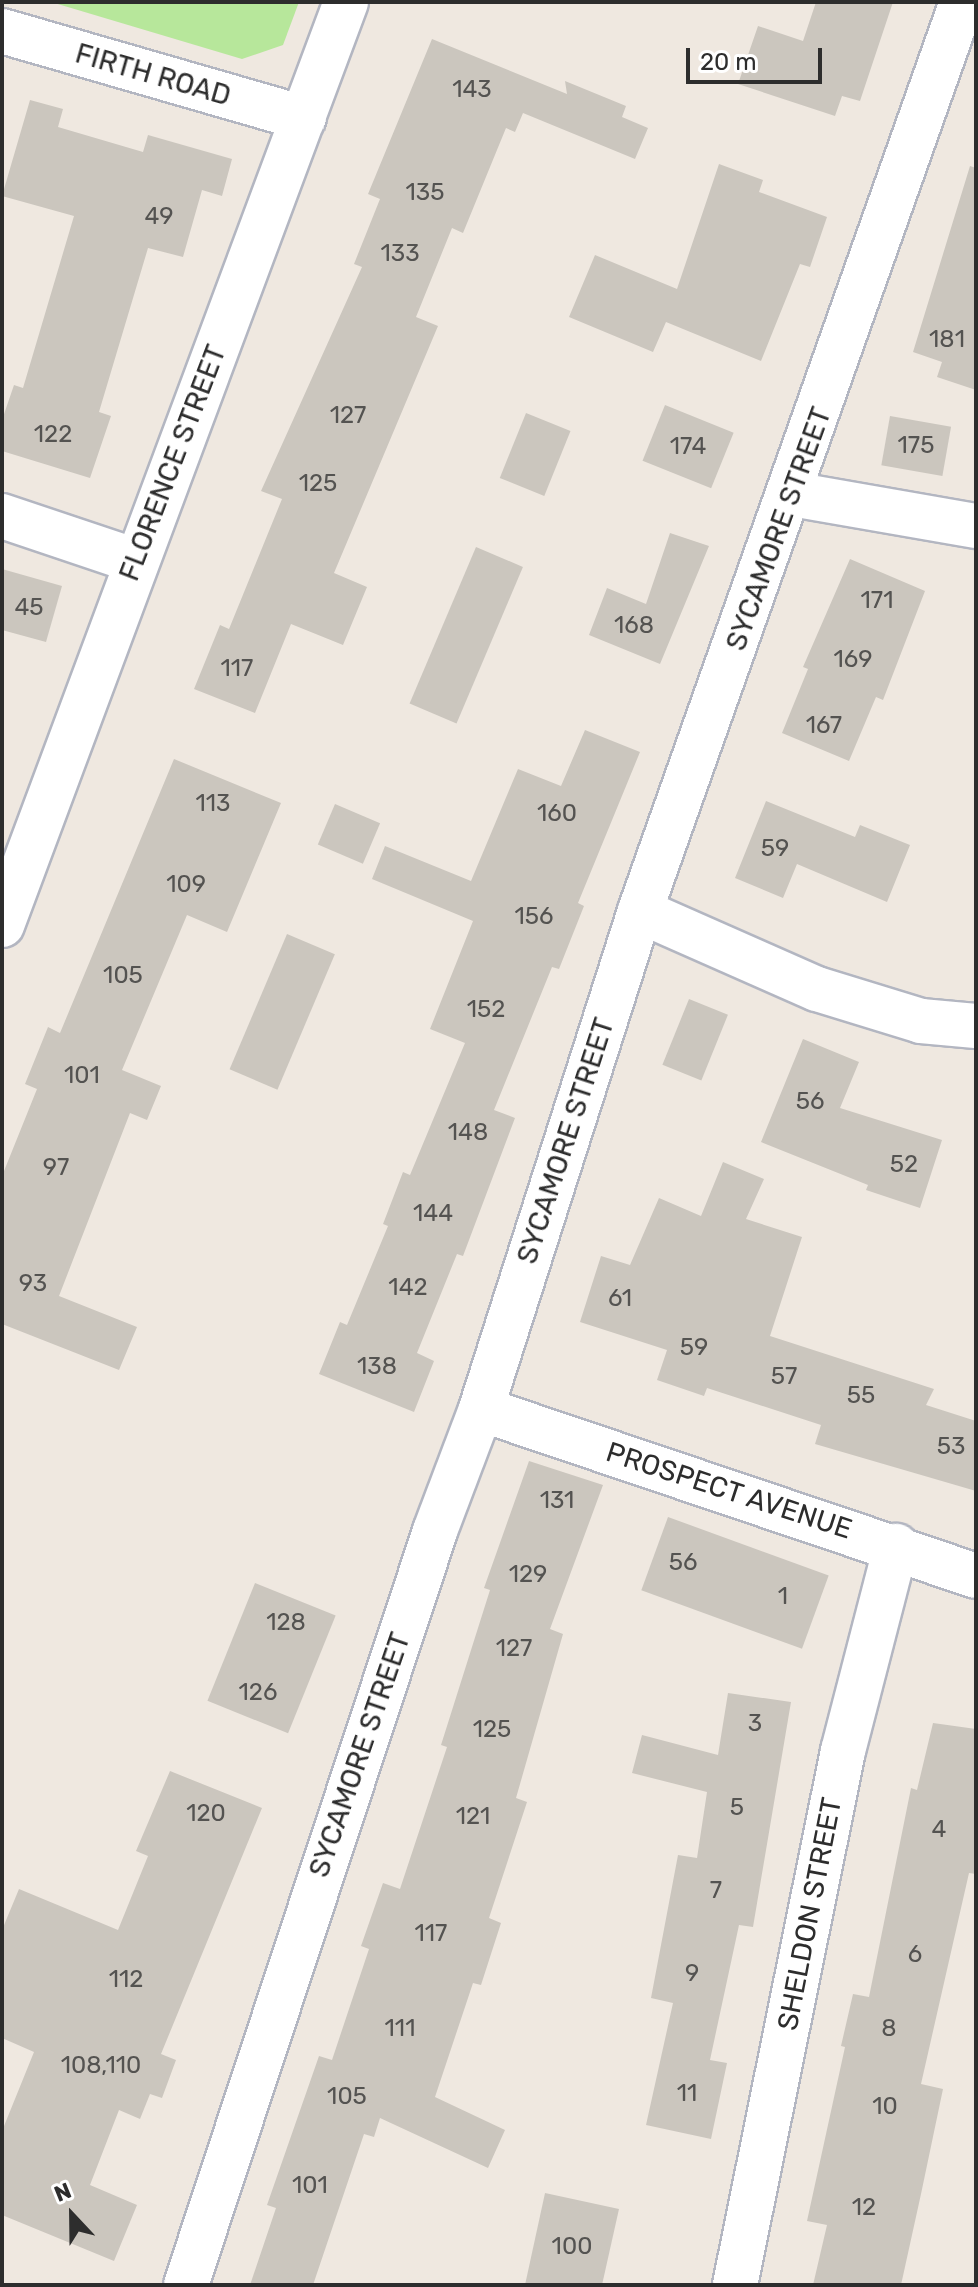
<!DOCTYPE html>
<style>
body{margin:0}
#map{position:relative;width:978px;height:2287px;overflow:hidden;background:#efe8e0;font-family:Rubik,sans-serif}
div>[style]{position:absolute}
.green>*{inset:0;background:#b7e79b}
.building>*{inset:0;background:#cbc6be;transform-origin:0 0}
.roads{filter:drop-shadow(2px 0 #b3b6c1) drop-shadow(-2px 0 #b3b6c1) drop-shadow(0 2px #b3b6c1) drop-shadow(0 -2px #b3b6c1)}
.street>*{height:44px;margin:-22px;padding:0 22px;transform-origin:22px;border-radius:22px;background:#fff}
span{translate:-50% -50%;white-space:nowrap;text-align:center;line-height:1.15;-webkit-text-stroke:6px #fff;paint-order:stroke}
.number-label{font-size:24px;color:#545351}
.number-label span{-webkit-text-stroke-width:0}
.street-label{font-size:28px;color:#2d2d2d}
.frame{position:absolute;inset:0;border:4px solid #2d2d2d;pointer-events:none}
.north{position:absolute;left:32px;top:2175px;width:80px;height:80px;-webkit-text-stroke:6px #fff;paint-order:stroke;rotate:338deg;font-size:22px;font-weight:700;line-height:32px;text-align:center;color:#2d2d2d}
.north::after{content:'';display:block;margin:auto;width:28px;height:36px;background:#2d2d2d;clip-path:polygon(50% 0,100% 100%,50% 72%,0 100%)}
.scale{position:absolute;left:686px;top:48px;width:136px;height:36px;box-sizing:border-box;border:4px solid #2d2d2d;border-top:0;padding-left:10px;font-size:24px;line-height:28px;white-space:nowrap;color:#2d2d2d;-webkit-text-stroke:6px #fff;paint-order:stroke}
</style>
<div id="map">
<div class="green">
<i style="clip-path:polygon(51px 2px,299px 2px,283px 45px,242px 59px)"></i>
</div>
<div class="building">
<i style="clip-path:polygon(816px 2px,893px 2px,860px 101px,842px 96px,835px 116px,738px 84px,758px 26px,803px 41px)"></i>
<i style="clip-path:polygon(432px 39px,567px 94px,565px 81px,626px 106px,622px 117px,648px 128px,635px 159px,523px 113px,515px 132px,506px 128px,463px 233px,452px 228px,416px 317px,438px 326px,334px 573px,367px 587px,343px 645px,291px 624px,255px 713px,194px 689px,220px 625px,229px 629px,282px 499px,261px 491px,362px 267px,354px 264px,380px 199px,368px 194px)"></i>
<i style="clip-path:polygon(30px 100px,63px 109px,58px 127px,143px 152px,148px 135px,232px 159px,222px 196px,202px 190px,183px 257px,148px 248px,99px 412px,111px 416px,90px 478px,2px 451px,2px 420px,14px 385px,23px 388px,74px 216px,2px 196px)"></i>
<i style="clip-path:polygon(719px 164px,763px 180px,759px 192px,827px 217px,810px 267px,800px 264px,761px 361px,666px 322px,653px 352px,569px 317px,595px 255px,677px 289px)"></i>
<i style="clip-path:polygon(970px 166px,976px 168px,976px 390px,937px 377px,942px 362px,913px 352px)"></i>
<i style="left:665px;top:405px;width:74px;height:60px;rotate:22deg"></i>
<i style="left:526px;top:413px;width:48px;height:70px;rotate:22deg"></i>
<i style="left:890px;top:416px;width:62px;height:50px;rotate:10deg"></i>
<i style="clip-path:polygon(670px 533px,709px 546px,660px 664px,589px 635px,607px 588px,646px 604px)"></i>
<i style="left:476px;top:547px;width:51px;height:170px;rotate:23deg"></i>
<i style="clip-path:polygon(850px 559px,925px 591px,883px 700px,876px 697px,849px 761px,782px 733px,808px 669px,803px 667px)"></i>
<i style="clip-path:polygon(2px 569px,62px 586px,46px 642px,2px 630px)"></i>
<i style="clip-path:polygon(585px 730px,640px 752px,578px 903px,584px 906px,559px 969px,552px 967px,494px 1110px,515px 1118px,463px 1256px,457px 1254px,417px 1353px,434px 1361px,414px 1412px,319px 1374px,340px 1322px,347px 1325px,388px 1226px,383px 1224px,403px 1172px,410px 1175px,465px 1043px,430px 1029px,473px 921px,372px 879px,385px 846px,471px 881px,518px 769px,561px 786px)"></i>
<i style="clip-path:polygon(174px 759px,281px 803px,227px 932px,187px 915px,122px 1070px,161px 1086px,147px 1120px,130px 1113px,59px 1296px,137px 1327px,119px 1370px,2px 1324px,2px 1176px,37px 1089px,25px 1084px,48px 1027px,60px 1033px)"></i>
<i style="clip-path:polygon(766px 801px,855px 837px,860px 825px,910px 845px,887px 902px,797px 864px,783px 898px,735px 878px)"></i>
<i style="left:335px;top:804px;width:49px;height:44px;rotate:23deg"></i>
<i style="left:287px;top:934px;width:52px;height:147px;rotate:23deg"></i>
<i style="left:689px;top:999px;width:42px;height:71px;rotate:22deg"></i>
<i style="clip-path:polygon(803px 1039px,859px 1062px,840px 1108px,942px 1140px,920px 1208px,866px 1190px,868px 1185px,761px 1142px)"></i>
<i style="clip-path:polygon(723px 1162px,764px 1179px,746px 1219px,802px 1237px,770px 1336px,934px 1389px,926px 1405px,976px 1421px,976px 1491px,815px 1444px,821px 1425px,707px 1388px,704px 1396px,657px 1380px,667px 1350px,580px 1322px,601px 1256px,630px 1265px,659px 1198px,701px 1216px)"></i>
<i style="clip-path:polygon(529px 1461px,603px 1485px,550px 1629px,563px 1634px,516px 1798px,527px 1802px,489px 1918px,501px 1923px,481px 1985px,473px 1983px,435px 2097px,505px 2130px,488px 2168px,380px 2118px,374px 2137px,364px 2134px,313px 2285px,250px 2285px,276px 2208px,267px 2205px,319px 2056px,332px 2060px,369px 1949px,361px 1946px,383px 1883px,400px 1889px,447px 1747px,441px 1745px,490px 1590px,484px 1588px)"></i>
<i style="left:668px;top:1517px;width:171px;height:78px;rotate:20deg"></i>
<i style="left:255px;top:1583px;width:87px;height:127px;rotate:22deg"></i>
<i style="clip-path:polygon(728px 1693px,791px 1702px,753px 1927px,739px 1925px,710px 2060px,727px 2063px,711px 2139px,646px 2125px,673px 2003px,651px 1998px,678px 1855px,697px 1858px,707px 1792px,632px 1773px,642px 1735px,718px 1755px)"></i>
<i style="clip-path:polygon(933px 1723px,976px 1729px,976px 1874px,969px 1873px,921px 2084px,943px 2089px,921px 2194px,901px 2285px,813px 2285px,827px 2225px,807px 2221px,845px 2047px,841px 2046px,853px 1994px,869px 1997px,911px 1788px,917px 1790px)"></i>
<i style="clip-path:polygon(170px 1771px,262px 1808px,161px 2054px,176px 2060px,162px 2098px,150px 2094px,140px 2119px,119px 2110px,90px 2185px,137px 2205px,114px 2261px,2px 2215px,2px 2131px,34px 2052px,2px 2038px,2px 1930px,19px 1889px,118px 1930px,148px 1856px,136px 1851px)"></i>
<i style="clip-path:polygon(545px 2193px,619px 2209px,602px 2285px,525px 2285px)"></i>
</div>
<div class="roads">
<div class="street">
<i style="left:2px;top:31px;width:314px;rotate:16.1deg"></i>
<i style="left:792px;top:494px;width:187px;rotate:9.9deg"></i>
<i style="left:2px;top:516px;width:141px;rotate:18.6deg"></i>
<i style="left:640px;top:911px;width:193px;rotate:23.8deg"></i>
<i style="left:817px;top:989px;width:109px;rotate:17.1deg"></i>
<i style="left:921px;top:1021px;width:55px;rotate:5.2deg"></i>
<i style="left:2px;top:925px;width:985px;rotate:-69.56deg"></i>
<i style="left:481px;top:1409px;width:522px;rotate:18.64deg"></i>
<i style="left:186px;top:2285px;width:794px;rotate:-71.72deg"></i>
<i style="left:435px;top:1531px;width:130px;rotate:-69.3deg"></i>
<i style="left:481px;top:1409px;width:523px;rotate:-72.29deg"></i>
<i style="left:640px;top:911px;width:964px;rotate:-70.49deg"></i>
<i style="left:735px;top:2285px;width:545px;rotate:-78.57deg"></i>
<i style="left:843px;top:1751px;width:212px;rotate:-75.5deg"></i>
</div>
</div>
<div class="number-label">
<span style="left:472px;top:90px">143</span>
<span style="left:425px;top:193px">135</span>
<span style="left:159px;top:217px">49</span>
<span style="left:400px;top:254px">133</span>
<span style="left:947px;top:340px">181</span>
<span style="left:348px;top:416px">127</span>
<span style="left:53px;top:435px">122</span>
<span style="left:916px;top:446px">175</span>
<span style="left:688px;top:447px">174</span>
<span style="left:318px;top:484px">125</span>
<span style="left:877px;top:601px">171</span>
<span style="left:29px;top:608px">45</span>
<span style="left:634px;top:626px">168</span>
<span style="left:853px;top:660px">169</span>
<span style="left:237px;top:669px">117</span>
<span style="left:824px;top:726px">167</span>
<span style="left:213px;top:804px">113</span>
<span style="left:557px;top:814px">160</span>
<span style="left:775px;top:849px">59</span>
<span style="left:186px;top:885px">109</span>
<span style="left:534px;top:917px">156</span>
<span style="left:123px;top:976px">105</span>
<span style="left:486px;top:1010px">152</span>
<span style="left:82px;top:1076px">101</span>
<span style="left:810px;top:1102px">56</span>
<span style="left:468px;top:1133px">148</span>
<span style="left:904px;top:1165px">52</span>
<span style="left:56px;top:1168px">97</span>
<span style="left:433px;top:1214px">144</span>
<span style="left:33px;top:1284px">93</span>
<span style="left:408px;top:1288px">142</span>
<span style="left:620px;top:1299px">61</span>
<span style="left:694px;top:1348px">59</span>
<span style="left:377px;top:1367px">138</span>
<span style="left:784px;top:1377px">57</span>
<span style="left:861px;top:1396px">55</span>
<span style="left:951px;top:1447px">53</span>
<span style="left:557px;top:1501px">131</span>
<span style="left:683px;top:1563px">56</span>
<span style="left:528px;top:1575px">129</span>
<span style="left:783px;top:1597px">1</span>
<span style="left:286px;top:1623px">128</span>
<span style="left:514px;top:1649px">127</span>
<span style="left:258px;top:1693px">126</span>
<span style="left:755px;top:1724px">3</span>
<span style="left:492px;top:1730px">125</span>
<span style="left:737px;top:1808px">5</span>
<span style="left:206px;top:1814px">120</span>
<span style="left:473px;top:1817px">121</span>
<span style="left:939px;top:1830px">4</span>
<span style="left:716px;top:1891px">7</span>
<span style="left:431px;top:1934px">117</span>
<span style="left:915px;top:1955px">6</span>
<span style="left:692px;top:1974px">9</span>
<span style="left:126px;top:1980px">112</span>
<span style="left:400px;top:2029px">111</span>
<span style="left:889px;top:2029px">8</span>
<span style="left:101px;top:2066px">108,110</span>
<span style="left:687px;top:2094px">11</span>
<span style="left:347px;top:2097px">105</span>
<span style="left:885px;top:2107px">10</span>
<span style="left:310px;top:2186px">101</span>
<span style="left:864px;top:2208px">12</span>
<span style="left:572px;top:2247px">100</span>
</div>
<div class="street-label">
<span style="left:153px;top:75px;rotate:16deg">FIRTH ROAD</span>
<span style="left:173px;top:463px;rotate:-69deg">FLORENCE STREET</span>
<span style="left:779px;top:529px;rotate:-70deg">SYCAMORE STREET</span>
<span style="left:566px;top:1141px;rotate:-72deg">SYCAMORE STREET</span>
<span style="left:729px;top:1491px;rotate:18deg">PROSPECT AVENUE</span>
<span style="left:360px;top:1755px;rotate:-71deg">SYCAMORE STREET</span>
<span style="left:810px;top:1914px;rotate:-79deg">SHELDON STREET</span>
</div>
<div class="frame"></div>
<div class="north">N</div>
<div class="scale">20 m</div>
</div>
